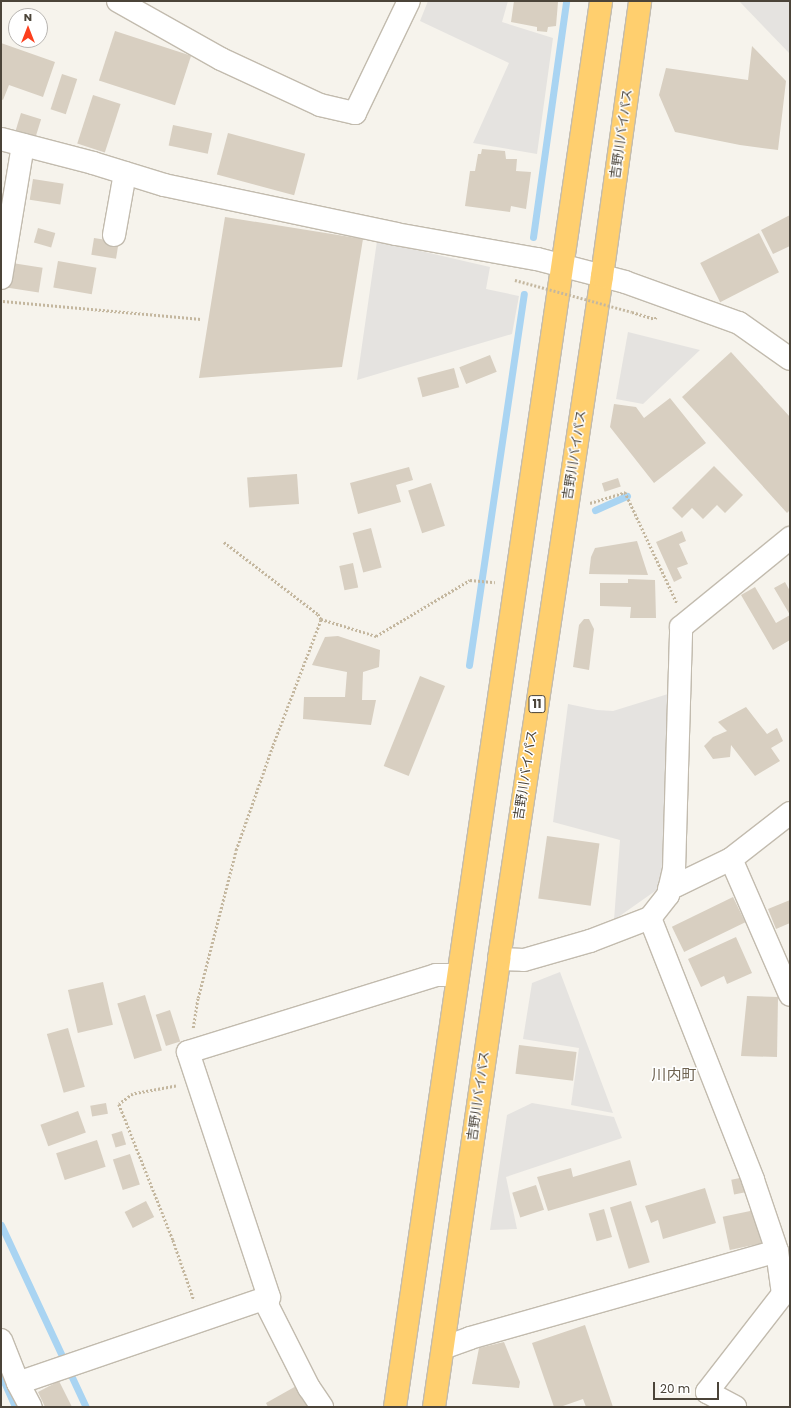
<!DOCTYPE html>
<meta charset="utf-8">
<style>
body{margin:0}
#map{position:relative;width:791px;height:1408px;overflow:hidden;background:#f6f3ec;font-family:Poppins,"Noto Sans JP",sans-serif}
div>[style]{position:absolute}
.parking>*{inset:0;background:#e5e3e0}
.stream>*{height:7px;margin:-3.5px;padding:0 3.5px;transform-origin:3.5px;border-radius:3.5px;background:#a9d4f2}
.building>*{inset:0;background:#d8cfc1;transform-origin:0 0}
.path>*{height:2.5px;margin-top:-1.25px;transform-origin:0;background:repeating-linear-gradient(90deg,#c4b79f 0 2px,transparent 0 4px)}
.roads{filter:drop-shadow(1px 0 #c2bbae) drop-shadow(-1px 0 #c2bbae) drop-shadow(0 1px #c2bbae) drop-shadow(0 -1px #c2bbae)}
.minor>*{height:22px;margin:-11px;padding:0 11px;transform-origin:11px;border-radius:11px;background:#fff}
.highway>*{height:22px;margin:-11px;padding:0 11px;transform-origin:11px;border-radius:11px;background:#ffcf6e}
.path-bridge>*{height:2.5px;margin-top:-1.25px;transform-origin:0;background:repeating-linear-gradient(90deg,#c4b79f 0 2px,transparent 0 4px)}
span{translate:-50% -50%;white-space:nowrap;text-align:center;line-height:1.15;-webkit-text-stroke:3px #fff;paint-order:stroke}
.shield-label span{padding:1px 3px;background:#fff;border:1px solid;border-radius:3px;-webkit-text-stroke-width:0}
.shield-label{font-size:12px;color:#4b4439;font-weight:700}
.street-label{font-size:13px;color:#4b4439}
.quarter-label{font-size:15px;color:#6e6250}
.frame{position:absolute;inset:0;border:2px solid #4b4439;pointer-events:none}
.north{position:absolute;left:8px;top:8px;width:40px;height:40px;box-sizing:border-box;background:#fff;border:1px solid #b7b4b0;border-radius:50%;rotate:0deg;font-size:11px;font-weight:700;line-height:16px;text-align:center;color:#4b4439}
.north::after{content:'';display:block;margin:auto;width:14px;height:18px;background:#fc3f1d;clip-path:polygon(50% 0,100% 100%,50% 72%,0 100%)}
.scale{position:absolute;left:653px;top:1382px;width:66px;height:18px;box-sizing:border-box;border:2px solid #4b4439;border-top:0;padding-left:5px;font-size:12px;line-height:14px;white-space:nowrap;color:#4b4439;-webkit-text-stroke:3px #fff;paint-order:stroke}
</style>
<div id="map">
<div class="parking">
<i style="clip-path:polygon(428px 1px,508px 1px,502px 22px,553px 38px,537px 154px,473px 143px,509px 63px,420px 21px)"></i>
<i style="clip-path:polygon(739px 1px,790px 1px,790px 54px)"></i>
<i style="clip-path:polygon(377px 241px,490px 267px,486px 289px,519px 296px,512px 334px,357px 380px)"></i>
<i style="clip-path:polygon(628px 332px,700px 350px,643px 404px,616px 399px)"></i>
<i style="clip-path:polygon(668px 694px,668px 882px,614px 920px,620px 840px,553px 822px,568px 704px,597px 710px,613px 711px)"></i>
<i style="clip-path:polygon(560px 972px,613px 1113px,571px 1105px,579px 1048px,523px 1039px,532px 983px)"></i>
<i style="clip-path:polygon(532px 1103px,614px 1117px,622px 1138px,506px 1177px,517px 1229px,490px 1230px,507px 1115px)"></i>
</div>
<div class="stream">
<i style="left:533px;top:237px;width:238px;rotate:-82deg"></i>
<i style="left:595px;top:510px;width:35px;rotate:-24deg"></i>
<i style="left:469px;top:665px;width:375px;rotate:-81.6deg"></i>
<i style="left:1px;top:1225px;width:201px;rotate:65deg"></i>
<i style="left:1px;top:1375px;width:35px;rotate:66deg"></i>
</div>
<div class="building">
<i style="clip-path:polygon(514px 1px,558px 2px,556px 26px,548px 27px,547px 32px,537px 31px,537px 27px,511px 22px)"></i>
<i style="left:115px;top:31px;width:80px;height:52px;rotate:18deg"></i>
<i style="clip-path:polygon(1px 43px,55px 62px,43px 97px,9px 85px,3px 100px,1px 99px)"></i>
<i style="clip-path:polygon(752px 46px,786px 81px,778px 150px,740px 145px,675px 132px,659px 95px,666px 68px,748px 80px)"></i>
<i style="left:62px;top:74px;width:16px;height:37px;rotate:18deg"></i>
<i style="left:93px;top:95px;width:29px;height:51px;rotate:18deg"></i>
<i style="left:21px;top:113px;width:21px;height:18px;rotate:17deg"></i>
<i style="left:173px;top:125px;width:40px;height:21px;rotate:12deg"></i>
<i style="left:228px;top:133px;width:80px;height:43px;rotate:15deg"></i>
<i style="clip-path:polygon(482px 149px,505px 151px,506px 159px,517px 159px,516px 171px,531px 172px,526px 209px,511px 206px,510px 212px,465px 206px,470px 171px,475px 171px,478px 154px,481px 154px)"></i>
<i style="left:33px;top:179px;width:31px;height:21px;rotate:9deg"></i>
<i style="clip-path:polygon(790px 215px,790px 246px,773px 254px,761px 230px)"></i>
<i style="clip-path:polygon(225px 217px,363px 239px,342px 367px,199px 378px)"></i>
<i style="left:38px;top:228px;width:18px;height:15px;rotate:16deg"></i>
<i style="left:759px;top:233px;width:44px;height:66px;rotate:63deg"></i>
<i style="left:94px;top:238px;width:25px;height:17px;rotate:9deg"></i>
<i style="left:58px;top:261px;width:39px;height:27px;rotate:10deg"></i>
<i style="left:12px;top:263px;width:31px;height:25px;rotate:9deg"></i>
<i style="clip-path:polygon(731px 352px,790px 417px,790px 510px,787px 513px,682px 397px)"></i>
<i style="left:490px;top:355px;width:18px;height:33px;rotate:68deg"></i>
<i style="left:454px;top:368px;width:20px;height:38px;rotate:75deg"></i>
<i style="clip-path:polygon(670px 398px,706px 443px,654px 483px,610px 427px,614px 404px,636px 407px,644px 418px)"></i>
<i style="clip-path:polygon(714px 466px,743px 495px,725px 513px,717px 505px,703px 519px,692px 508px,682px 518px,672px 508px)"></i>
<i style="clip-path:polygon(409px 467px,413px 480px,396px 485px,401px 502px,358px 514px,350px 483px)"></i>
<i style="left:297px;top:474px;width:30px;height:50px;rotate:86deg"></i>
<i style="left:618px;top:478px;width:9px;height:17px;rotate:72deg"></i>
<i style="left:431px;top:483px;width:45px;height:24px;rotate:72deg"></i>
<i style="left:371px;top:528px;width:41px;height:19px;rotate:75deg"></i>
<i style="clip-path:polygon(682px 531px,686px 541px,679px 544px,688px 564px,677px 568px,682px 578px,674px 582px,656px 542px)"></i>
<i style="clip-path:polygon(637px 541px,648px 575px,589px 574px,591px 557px,595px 548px)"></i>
<i style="left:353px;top:563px;width:25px;height:14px;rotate:78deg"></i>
<i style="clip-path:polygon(628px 579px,655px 580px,656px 618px,630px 618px,631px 607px,600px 606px,600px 583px,628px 583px)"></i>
<i style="clip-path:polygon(785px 582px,790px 591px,790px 640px,773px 650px,741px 595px,755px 587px,776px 623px,790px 615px,774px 588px)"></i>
<i style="clip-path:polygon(584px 619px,589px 619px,594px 629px,589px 670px,573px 667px,579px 625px)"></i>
<i style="clip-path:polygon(338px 636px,380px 650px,379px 667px,363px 672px,362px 700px,376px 700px,371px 725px,303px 719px,304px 697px,345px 697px,347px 672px,312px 665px,325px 637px)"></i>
<i style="left:420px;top:676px;width:27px;height:97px;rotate:22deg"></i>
<i style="clip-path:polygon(746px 707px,767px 734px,777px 728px,783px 741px,771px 748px,780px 761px,755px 776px,731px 745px,730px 757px,713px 759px,704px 746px,713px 737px,727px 731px,718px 722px)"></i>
<i style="left:547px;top:836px;width:53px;height:63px;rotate:8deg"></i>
<i style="left:733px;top:897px;width:28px;height:68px;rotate:64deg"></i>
<i style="clip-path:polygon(790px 900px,790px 923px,776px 929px,768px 909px)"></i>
<i style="clip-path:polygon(736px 937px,752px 973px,727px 984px,724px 976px,701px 987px,688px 959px)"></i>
<i style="left:103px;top:982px;width:44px;height:36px;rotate:77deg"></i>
<i style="left:145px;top:995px;width:58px;height:29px;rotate:73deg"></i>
<i style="clip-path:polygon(747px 996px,778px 997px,777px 1057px,741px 1056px)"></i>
<i style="left:170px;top:1010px;width:33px;height:15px;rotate:72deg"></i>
<i style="left:68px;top:1028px;width:61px;height:22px;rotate:74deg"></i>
<i style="left:519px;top:1045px;width:58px;height:29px;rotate:7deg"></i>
<i style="left:106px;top:1103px;width:11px;height:16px;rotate:80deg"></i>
<i style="left:78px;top:1111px;width:23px;height:40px;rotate:70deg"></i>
<i style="left:122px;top:1131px;width:14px;height:11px;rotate:73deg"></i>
<i style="left:97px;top:1140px;width:28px;height:43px;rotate:72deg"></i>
<i style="left:130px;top:1154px;width:32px;height:18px;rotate:72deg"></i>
<i style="clip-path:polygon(630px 1160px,637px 1185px,548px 1211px,537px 1177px,571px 1168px,573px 1177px)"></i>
<i style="left:745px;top:1177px;width:15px;height:14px;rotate:79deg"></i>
<i style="left:536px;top:1185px;width:26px;height:25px;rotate:72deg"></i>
<i style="clip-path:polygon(705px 1188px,716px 1223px,663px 1239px,658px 1220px,651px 1223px,645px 1206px)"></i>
<i style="left:146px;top:1201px;width:18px;height:24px;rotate:63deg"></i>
<i style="left:631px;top:1201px;width:64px;height:22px;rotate:73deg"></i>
<i style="left:604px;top:1209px;width:29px;height:16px;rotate:74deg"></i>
<i style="left:755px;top:1210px;width:34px;height:33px;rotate:78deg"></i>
<i style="clip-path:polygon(585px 1325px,613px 1407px,586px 1407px,583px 1399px,560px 1407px,554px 1407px,532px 1343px)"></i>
<i style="clip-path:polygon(504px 1342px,520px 1382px,519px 1388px,472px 1384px,479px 1348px)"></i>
<i style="clip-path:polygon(59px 1381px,72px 1407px,45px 1407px,38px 1392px)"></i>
<i style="clip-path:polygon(298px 1385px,310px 1407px,268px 1407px,266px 1403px)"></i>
</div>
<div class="path">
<i style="left:3px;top:301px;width:199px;rotate:5.2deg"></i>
<i style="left:632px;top:312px;width:24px;rotate:17deg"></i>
<i style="left:655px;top:319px;width:3px;rotate:-72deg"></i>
<i style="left:590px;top:503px;width:37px;rotate:-17deg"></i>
<i style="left:625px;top:492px;width:123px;rotate:64.9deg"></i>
<i style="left:224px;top:542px;width:118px;rotate:37.5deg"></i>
<i style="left:318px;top:614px;width:6px;rotate:59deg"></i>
<i style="left:321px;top:619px;width:58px;rotate:17.2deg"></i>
<i style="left:376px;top:636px;width:109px;rotate:-30.8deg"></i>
<i style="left:470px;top:580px;width:25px;rotate:5deg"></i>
<i style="left:193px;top:1028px;width:30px;rotate:-81deg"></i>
<i style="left:198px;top:998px;width:153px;rotate:-75.6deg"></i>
<i style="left:236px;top:850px;width:111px;rotate:-70.6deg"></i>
<i style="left:273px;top:745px;width:135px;rotate:-69.1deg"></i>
<i style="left:176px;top:1086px;width:44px;rotate:169.5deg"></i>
<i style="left:133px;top:1094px;width:17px;rotate:144deg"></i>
<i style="left:119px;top:1104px;width:146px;rotate:68.3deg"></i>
<i style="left:173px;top:1240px;width:64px;rotate:70.7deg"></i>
</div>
<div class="roads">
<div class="minor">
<i style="left:118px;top:1px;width:118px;rotate:29.4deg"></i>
<i style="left:221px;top:59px;width:109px;rotate:24.9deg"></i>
<i style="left:320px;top:105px;width:36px;rotate:13deg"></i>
<i style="left:355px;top:113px;width:124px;rotate:-64.3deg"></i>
<i style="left:1px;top:139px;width:95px;rotate:14.6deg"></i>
<i style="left:93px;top:163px;width:74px;rotate:17.2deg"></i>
<i style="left:164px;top:185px;width:237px;rotate:11.9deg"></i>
<i style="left:396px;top:234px;width:143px;rotate:10.1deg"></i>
<i style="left:537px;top:259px;width:91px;rotate:14.6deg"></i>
<i style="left:625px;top:282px;width:121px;rotate:19.8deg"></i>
<i style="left:739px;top:323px;width:62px;rotate:35.2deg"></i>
<i style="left:114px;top:235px;width:63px;rotate:-79.9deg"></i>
<i style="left:1px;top:278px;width:135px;rotate:-80.6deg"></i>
<i style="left:731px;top:859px;width:148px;rotate:66.5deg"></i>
<i style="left:669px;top:889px;width:69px;rotate:-25.8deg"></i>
<i style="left:731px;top:859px;width:75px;rotate:-37.9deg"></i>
<i style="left:650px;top:918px;width:282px;rotate:68.5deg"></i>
<i style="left:753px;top:1180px;width:75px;rotate:71.3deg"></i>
<i style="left:777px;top:1251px;width:43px;rotate:82.1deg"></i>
<i style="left:783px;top:1294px;width:124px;rotate:127.8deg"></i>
<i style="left:707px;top:1392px;width:32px;rotate:28deg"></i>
<i style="left:499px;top:959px;width:25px;rotate:2deg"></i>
<i style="left:524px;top:960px;width:69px;rotate:-16.1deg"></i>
<i style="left:590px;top:941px;width:64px;rotate:-21deg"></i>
<i style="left:650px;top:918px;width:29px;rotate:-52deg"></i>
<i style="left:668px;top:895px;width:26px;rotate:-77deg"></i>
<i style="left:674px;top:870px;width:243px;rotate:-88.3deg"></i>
<i style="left:681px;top:627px;width:141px;rotate:-39.2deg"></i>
<i style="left:1px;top:1340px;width:46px;rotate:68.4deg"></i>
<i style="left:18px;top:1383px;width:27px;rotate:62deg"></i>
<i style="left:443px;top:1348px;width:29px;rotate:-20deg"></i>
<i style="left:470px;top:1338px;width:319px;rotate:-15.8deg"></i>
<i style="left:18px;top:1383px;width:265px;rotate:-18.9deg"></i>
<i style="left:322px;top:1407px;width:23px;rotate:-124deg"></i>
<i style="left:309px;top:1388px;width:93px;rotate:-116.8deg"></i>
<i style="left:267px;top:1305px;width:8px;rotate:-76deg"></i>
<i style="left:269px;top:1297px;width:258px;rotate:-108.3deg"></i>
<i style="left:188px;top:1052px;width:260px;rotate:-17.2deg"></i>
<i style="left:436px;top:975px;width:22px"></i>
</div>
<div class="highway">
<i style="left:395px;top:1407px;width:1421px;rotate:-81.66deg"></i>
<i style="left:434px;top:1407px;width:453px;rotate:-81.7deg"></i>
<i style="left:499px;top:959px;width:691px;rotate:-81.42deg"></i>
<i style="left:602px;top:276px;width:278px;rotate:-82.1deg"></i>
</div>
</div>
<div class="path-bridge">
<i style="left:515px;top:280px;width:121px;rotate:15.3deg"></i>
</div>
<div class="shield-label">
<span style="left:537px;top:704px">11</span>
</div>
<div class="street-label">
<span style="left:622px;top:134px;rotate:-82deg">吉野川バイパス</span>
<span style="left:575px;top:455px;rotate:-81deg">吉野川バイパス</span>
<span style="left:526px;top:775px;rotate:-81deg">吉野川バイパス</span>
<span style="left:479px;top:1096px;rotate:-82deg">吉野川バイパス</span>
</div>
<div class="quarter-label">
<span style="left:674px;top:1075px">川内町</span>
</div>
<div class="frame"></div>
<div class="north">N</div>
<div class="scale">20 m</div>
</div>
